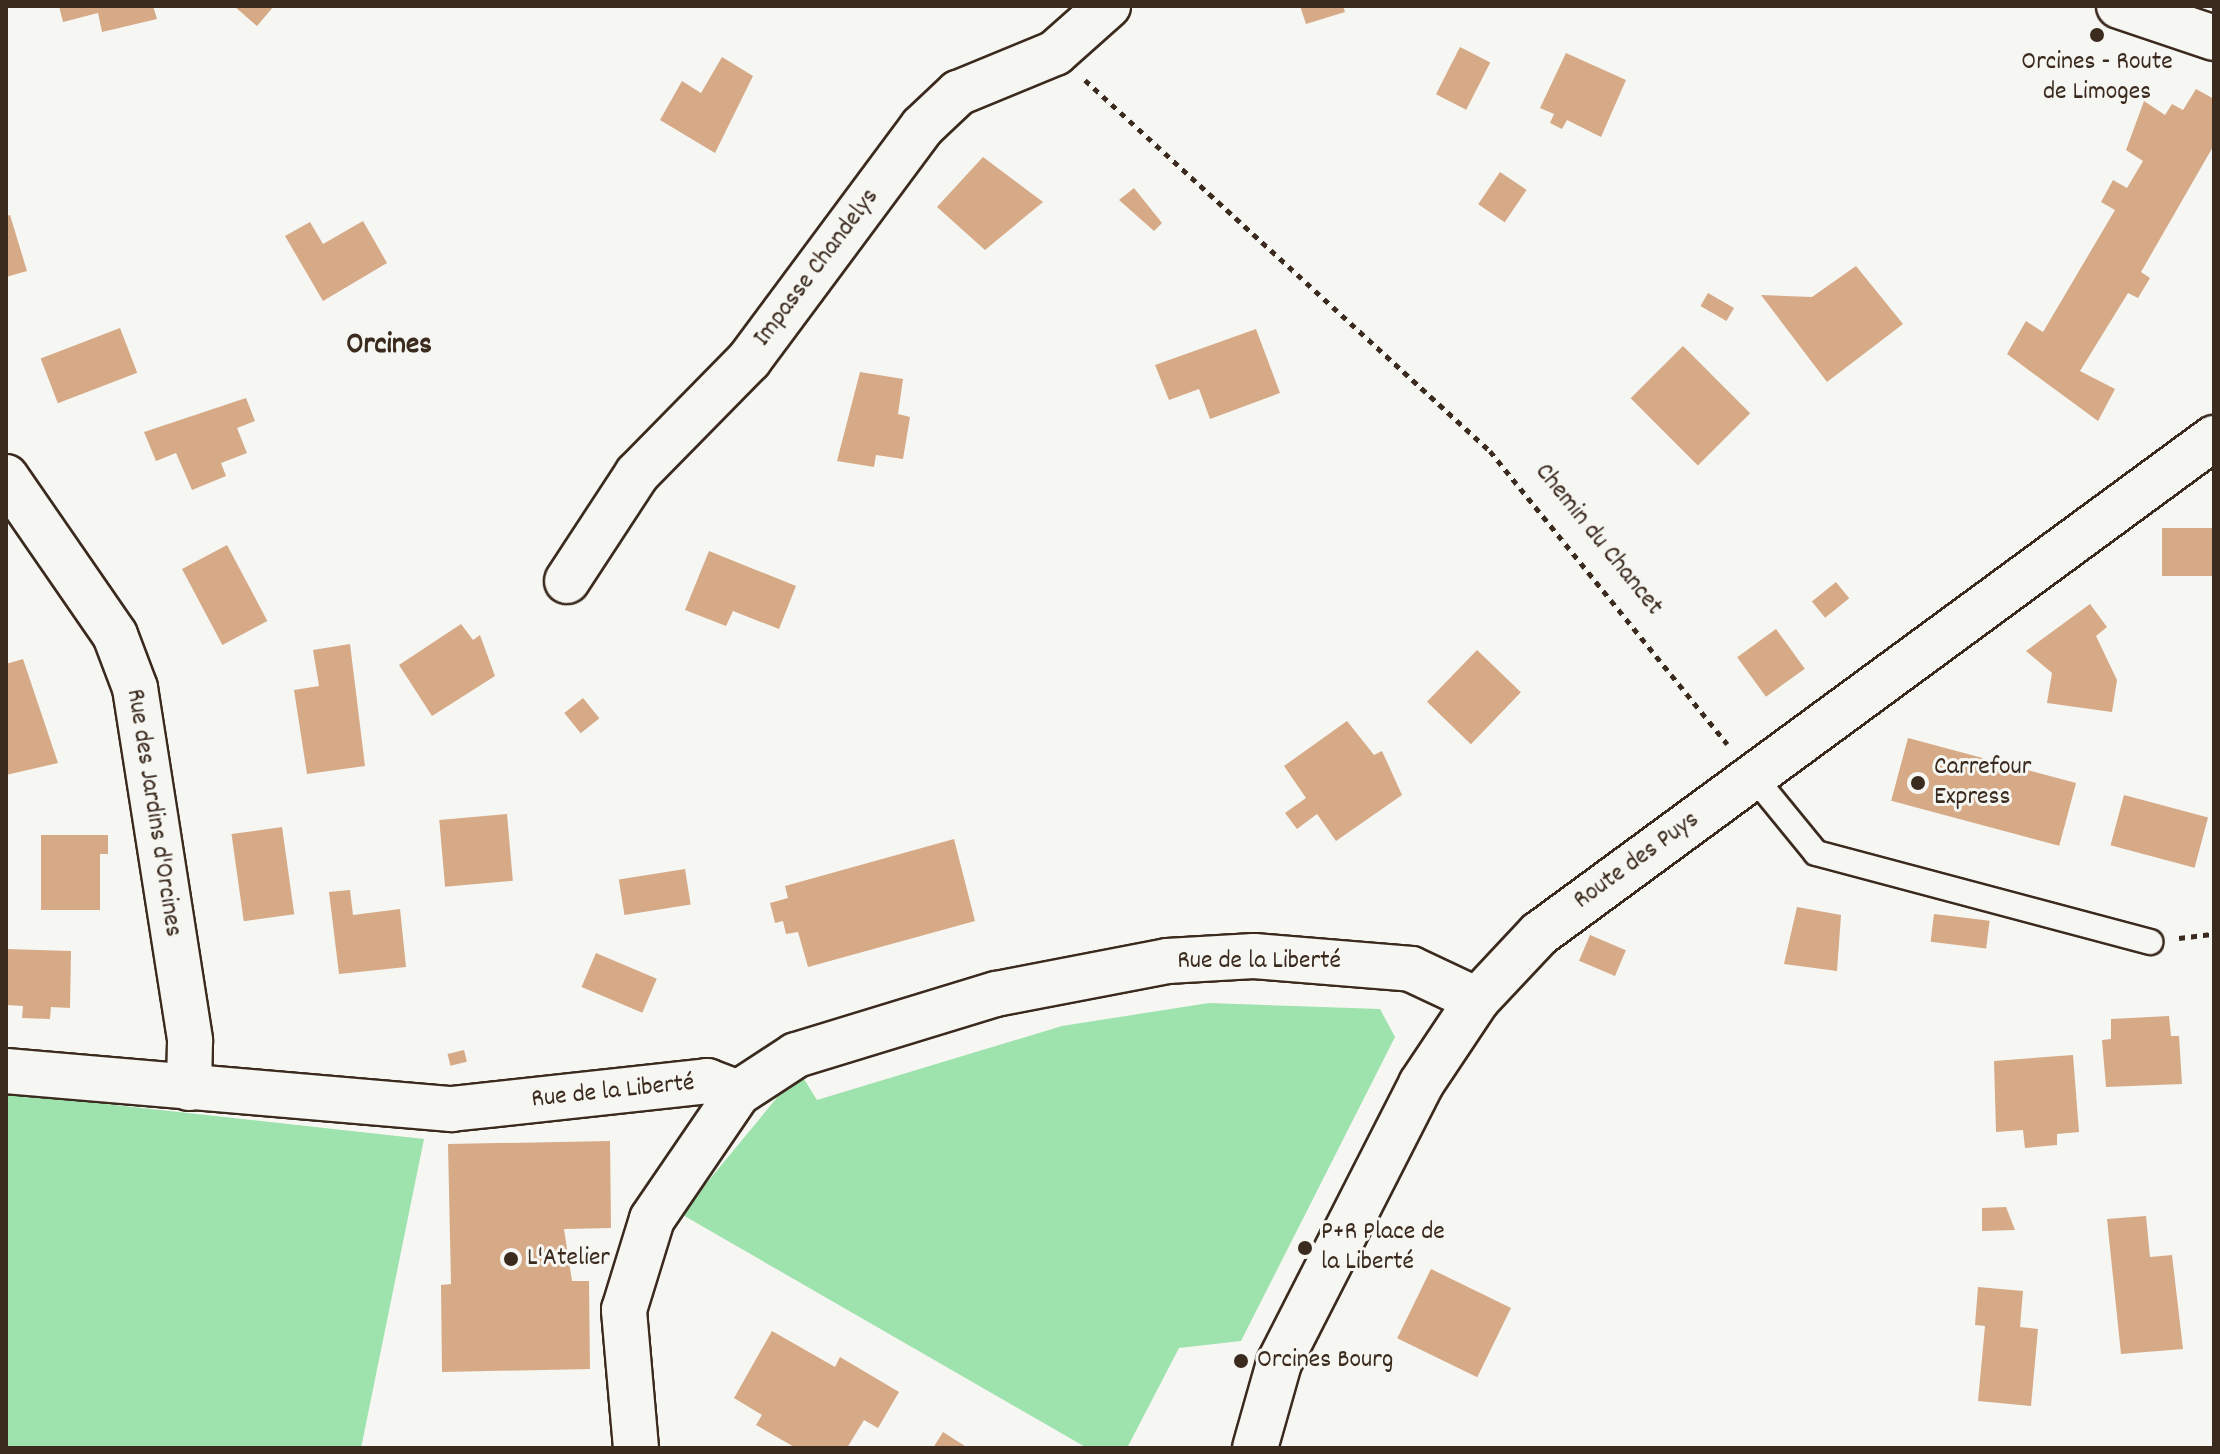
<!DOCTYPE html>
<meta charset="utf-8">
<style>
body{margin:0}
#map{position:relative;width:2220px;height:1454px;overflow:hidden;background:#f6f6f2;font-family:Dekko,sans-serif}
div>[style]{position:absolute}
.green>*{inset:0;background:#9ee2ad}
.building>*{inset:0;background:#d6aa87;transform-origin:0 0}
.path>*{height:5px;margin-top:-2.5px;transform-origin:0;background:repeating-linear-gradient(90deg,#3b2a1e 0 6px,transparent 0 12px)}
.roads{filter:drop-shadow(2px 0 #3b2a1e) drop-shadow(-2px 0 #3b2a1e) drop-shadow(0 2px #3b2a1e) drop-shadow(0 -2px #3b2a1e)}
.service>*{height:24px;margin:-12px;padding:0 12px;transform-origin:12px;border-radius:12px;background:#f6f6f2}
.minor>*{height:44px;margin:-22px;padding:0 22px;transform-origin:22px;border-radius:22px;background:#f6f6f2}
.secondary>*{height:44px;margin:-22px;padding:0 22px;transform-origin:22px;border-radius:22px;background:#f6f6f2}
.primary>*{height:44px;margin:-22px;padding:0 22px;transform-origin:22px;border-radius:22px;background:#f6f6f2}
.dots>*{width:22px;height:22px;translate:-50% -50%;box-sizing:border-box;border:4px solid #f6f6f2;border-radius:50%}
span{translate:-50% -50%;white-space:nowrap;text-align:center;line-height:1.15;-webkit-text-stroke:6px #f6f6f2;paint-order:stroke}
.poi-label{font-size:26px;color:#3b2a1e}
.left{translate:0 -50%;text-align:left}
.street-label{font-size:26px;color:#3b2a1e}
.quarter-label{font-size:30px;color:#3b2a1e;font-weight:700}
.frame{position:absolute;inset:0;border:8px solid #3b2a1e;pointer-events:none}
</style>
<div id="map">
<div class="green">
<i style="clip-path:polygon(1209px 1003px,1380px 1009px,1395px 1037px,1241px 1341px,1179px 1348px,1127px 1448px,1087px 1448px,681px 1214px,799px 1071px,817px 1100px,1062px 1026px)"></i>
<i style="clip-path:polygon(6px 1093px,424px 1139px,361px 1448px,6px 1448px)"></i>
</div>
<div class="building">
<i style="clip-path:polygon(59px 6px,153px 6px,157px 19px,102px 32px,98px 13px,63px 22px)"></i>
<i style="clip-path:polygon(234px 6px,274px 6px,257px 26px)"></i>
<i style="clip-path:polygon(1300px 6px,1343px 6px,1345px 12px,1306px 24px)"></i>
<i style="left:1460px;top:47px;width:34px;height:53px;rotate:27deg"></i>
<i style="clip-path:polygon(1566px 53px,1626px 80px,1601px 137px,1567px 120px,1562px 129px,1550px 123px,1554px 114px,1540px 108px)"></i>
<i style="clip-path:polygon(722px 57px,753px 76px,715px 153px,660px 120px,682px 81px,701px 93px)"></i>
<i style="clip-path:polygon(2196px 89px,2214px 99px,2214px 145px,2141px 272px,2150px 278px,2138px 298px,2128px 293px,2080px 371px,2115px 389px,2098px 421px,2007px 354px,2026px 321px,2043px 332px,2115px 210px,2101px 202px,2113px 180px,2127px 188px,2143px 161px,2126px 150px,2144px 101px,2165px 115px,2172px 104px,2183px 110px)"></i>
<i style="clip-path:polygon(983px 157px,1043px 202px,985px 250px,937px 207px)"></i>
<i style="left:1500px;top:172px;width:32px;height:39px;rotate:34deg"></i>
<i style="clip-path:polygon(1134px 188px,1162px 223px,1154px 231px,1119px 200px)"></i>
<i style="clip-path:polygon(10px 215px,27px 271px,6px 277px,6px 216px)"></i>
<i style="clip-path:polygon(363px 221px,387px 263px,323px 301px,285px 236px,310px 222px,323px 244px)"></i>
<i style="clip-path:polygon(1856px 266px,1903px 324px,1827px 382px,1761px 295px,1812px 297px)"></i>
<i style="left:1708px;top:293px;width:30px;height:15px;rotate:30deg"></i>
<i style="left:120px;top:328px;width:48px;height:85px;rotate:69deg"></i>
<i style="clip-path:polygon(1256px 329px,1280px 393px,1210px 419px,1199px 389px,1169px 400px,1155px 365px)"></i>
<i style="left:1683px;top:346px;width:95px;height:74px;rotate:45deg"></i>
<i style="clip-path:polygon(860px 372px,903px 379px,898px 414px,910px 417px,903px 459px,876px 455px,874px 467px,837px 461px)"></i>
<i style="clip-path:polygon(246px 398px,255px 421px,237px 428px,247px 453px,221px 463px,226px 476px,192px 490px,176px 453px,156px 461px,144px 432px)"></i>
<i style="left:2214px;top:528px;width:48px;height:52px;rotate:90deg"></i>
<i style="left:227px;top:545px;width:86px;height:51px;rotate:62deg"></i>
<i style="clip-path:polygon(709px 551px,796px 586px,779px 629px,733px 611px,726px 626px,685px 610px)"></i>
<i style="left:1836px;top:582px;width:21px;height:31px;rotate:51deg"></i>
<i style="clip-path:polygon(2090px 604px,2107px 627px,2096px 636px,2117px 680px,2112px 712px,2047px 703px,2052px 673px,2026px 651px)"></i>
<i style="clip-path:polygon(461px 624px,473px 640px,480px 635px,495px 676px,432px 716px,399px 665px)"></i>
<i style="left:1776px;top:629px;width:49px;height:48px;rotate:54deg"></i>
<i style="clip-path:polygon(350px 644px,365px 766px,307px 774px,294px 690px,319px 686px,313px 650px)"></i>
<i style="left:1477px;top:650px;width:61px;height:72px;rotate:44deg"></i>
<i style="clip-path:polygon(23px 659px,58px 763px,6px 775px,6px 664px)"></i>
<i style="left:583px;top:698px;width:26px;height:24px;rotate:51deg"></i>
<i style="clip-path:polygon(1347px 721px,1374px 755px,1382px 751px,1402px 795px,1336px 841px,1317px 814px,1297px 829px,1285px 813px,1306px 798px,1284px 766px)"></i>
<i style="left:1908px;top:738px;width:174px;height:65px;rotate:15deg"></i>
<i style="left:2124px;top:795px;width:87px;height:52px;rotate:15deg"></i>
<i style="left:507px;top:814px;width:67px;height:68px;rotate:85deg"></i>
<i style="left:282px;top:827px;width:88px;height:51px;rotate:82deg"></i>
<i style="clip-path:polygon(41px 835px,108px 835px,108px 854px,100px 854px,100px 910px,41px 910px)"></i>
<i style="clip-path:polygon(954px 839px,975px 921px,808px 967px,798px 932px,786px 934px,783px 921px,775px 923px,770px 903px,788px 898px,785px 886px)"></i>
<i style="left:685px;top:869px;width:36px;height:67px;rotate:81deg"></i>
<i style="clip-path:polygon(350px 890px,353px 915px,400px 909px,406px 967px,339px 974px,329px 892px)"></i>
<i style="clip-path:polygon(1797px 907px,1841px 915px,1837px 971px,1784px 964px)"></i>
<i style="left:1934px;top:914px;width:56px;height:28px;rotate:7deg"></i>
<i style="left:1590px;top:935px;width:39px;height:28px;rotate:23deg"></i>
<i style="clip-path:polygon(6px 949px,71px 951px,70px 1008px,51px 1007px,50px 1019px,22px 1018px,23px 1006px,6px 1005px)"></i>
<i style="left:596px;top:953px;width:66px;height:37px;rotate:23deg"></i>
<i style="clip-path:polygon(2169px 1016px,2171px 1036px,2179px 1036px,2182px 1084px,2106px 1087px,2102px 1040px,2111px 1039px,2111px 1019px)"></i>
<i style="left:464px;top:1050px;width:12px;height:17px;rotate:76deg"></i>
<i style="clip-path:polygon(2073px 1055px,2079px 1132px,2057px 1134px,2057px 1145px,2025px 1148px,2023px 1130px,1996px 1132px,1994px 1061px)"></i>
<i style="clip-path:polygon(610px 1141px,611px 1228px,564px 1229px,572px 1281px,589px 1281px,590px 1369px,442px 1372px,441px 1285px,451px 1284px,448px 1144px)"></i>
<i style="clip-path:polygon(2006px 1207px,2015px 1230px,1982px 1231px,1982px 1208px)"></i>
<i style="clip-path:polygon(2146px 1216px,2150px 1257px,2172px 1255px,2183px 1349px,2121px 1354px,2107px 1219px)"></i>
<i style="left:1431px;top:1269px;width:89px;height:77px;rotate:26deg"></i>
<i style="clip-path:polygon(1978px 1287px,2023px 1291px,2020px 1327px,2038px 1329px,2031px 1406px,1978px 1401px,1985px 1326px,1975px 1325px)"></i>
<i style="clip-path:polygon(772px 1331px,835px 1367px,840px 1357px,899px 1392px,878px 1428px,864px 1420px,847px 1448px,796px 1448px,756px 1425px,762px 1415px,734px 1398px)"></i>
<i style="clip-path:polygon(943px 1432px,968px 1448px,933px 1448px)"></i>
</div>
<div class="path">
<i style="left:1085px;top:80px;width:549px;rotate:42.49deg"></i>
<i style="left:1490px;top:451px;width:377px;rotate:51deg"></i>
<i style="left:2179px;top:938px;width:35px;rotate:-7deg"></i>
</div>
<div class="roads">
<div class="service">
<i style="left:1753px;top:776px;width:99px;rotate:50.7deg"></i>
<i style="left:1816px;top:853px;width:346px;rotate:14.9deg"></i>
</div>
<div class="minor">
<i style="left:6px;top:477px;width:192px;rotate:55.4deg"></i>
<i style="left:115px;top:635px;width:57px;rotate:69.3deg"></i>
<i style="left:135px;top:688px;width:357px;rotate:81.1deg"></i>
<i style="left:190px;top:1041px;width:47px;rotate:91.2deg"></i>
<i style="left:567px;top:581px;width:128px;rotate:-56.8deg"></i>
<i style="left:637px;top:474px;width:160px;rotate:-45.5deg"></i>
<i style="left:749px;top:360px;width:290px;rotate:-53.4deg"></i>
<i style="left:922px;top:127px;width:50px;rotate:-43.4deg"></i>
<i style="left:958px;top:93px;width:105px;rotate:-22.4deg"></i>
<i style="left:1055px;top:53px;width:71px;rotate:-41.6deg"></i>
<i style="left:6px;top:1071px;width:447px;rotate:4.9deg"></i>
<i style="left:451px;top:1109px;width:258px;rotate:-6.2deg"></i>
<i style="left:707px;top:1081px;width:33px;rotate:21deg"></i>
<i style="left:636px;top:1448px;width:139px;rotate:-95deg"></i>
<i style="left:624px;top:1310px;width:95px;rotate:-72.9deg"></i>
<i style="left:652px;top:1219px;width:153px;rotate:-55.7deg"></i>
<i style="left:738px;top:1093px;width:69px;rotate:-33.2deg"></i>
<i style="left:796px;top:1055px;width:209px;rotate:-17deg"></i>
<i style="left:996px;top:994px;width:174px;rotate:-10.9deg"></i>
<i style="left:1167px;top:961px;width:87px;rotate:-3.3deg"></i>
<i style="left:1254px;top:956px;width:158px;rotate:4.7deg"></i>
<i style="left:1411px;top:969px;width:73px;rotate:25.2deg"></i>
</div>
<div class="secondary">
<i style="left:1255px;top:1448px;width:88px;rotate:-74.2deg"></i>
<i style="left:1279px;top:1363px;width:313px;rotate:-63deg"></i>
<i style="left:1421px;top:1084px;width:101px;rotate:-56.3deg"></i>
<i style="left:1477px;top:1000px;width:91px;rotate:-46.8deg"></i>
<i style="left:1539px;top:934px;width:838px;rotate:-36.31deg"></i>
</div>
<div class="primary">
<i style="left:2119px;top:6px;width:100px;rotate:18.6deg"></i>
</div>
</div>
<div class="dots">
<i style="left:2097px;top:35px;background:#3b2a1e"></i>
<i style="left:1918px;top:783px;background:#3b2a1e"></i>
<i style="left:1305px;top:1248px;background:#3b2a1e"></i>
<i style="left:511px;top:1259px;background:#3b2a1e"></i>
<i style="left:1241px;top:1361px;background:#3b2a1e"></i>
</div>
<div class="poi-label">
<span style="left:2097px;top:78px">Orcines - Route<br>de Limoges</span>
<span class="left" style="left:1934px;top:783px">Carrefour<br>Express</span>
<span class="left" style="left:1321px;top:1248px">P+R Place de<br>la Liberté</span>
<span class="left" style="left:527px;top:1259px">L'Atelier</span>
<span class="left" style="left:1257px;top:1361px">Orcines Bourg</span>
</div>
<div class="street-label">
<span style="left:817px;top:268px;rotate:-53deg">Impasse Chandelys</span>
<span style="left:1598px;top:540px;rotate:51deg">Chemin du Chancet</span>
<span style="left:153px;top:813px;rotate:81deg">Rue des Jardins d'Orcines</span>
<span style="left:1637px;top:861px;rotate:-36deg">Route des Puys</span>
<span style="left:1259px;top:962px">Rue de la Liberté</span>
<span style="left:613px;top:1092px;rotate:-6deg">Rue de la Liberté</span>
</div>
<div class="quarter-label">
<span style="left:389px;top:347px">Orcines</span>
</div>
<div class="frame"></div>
</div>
